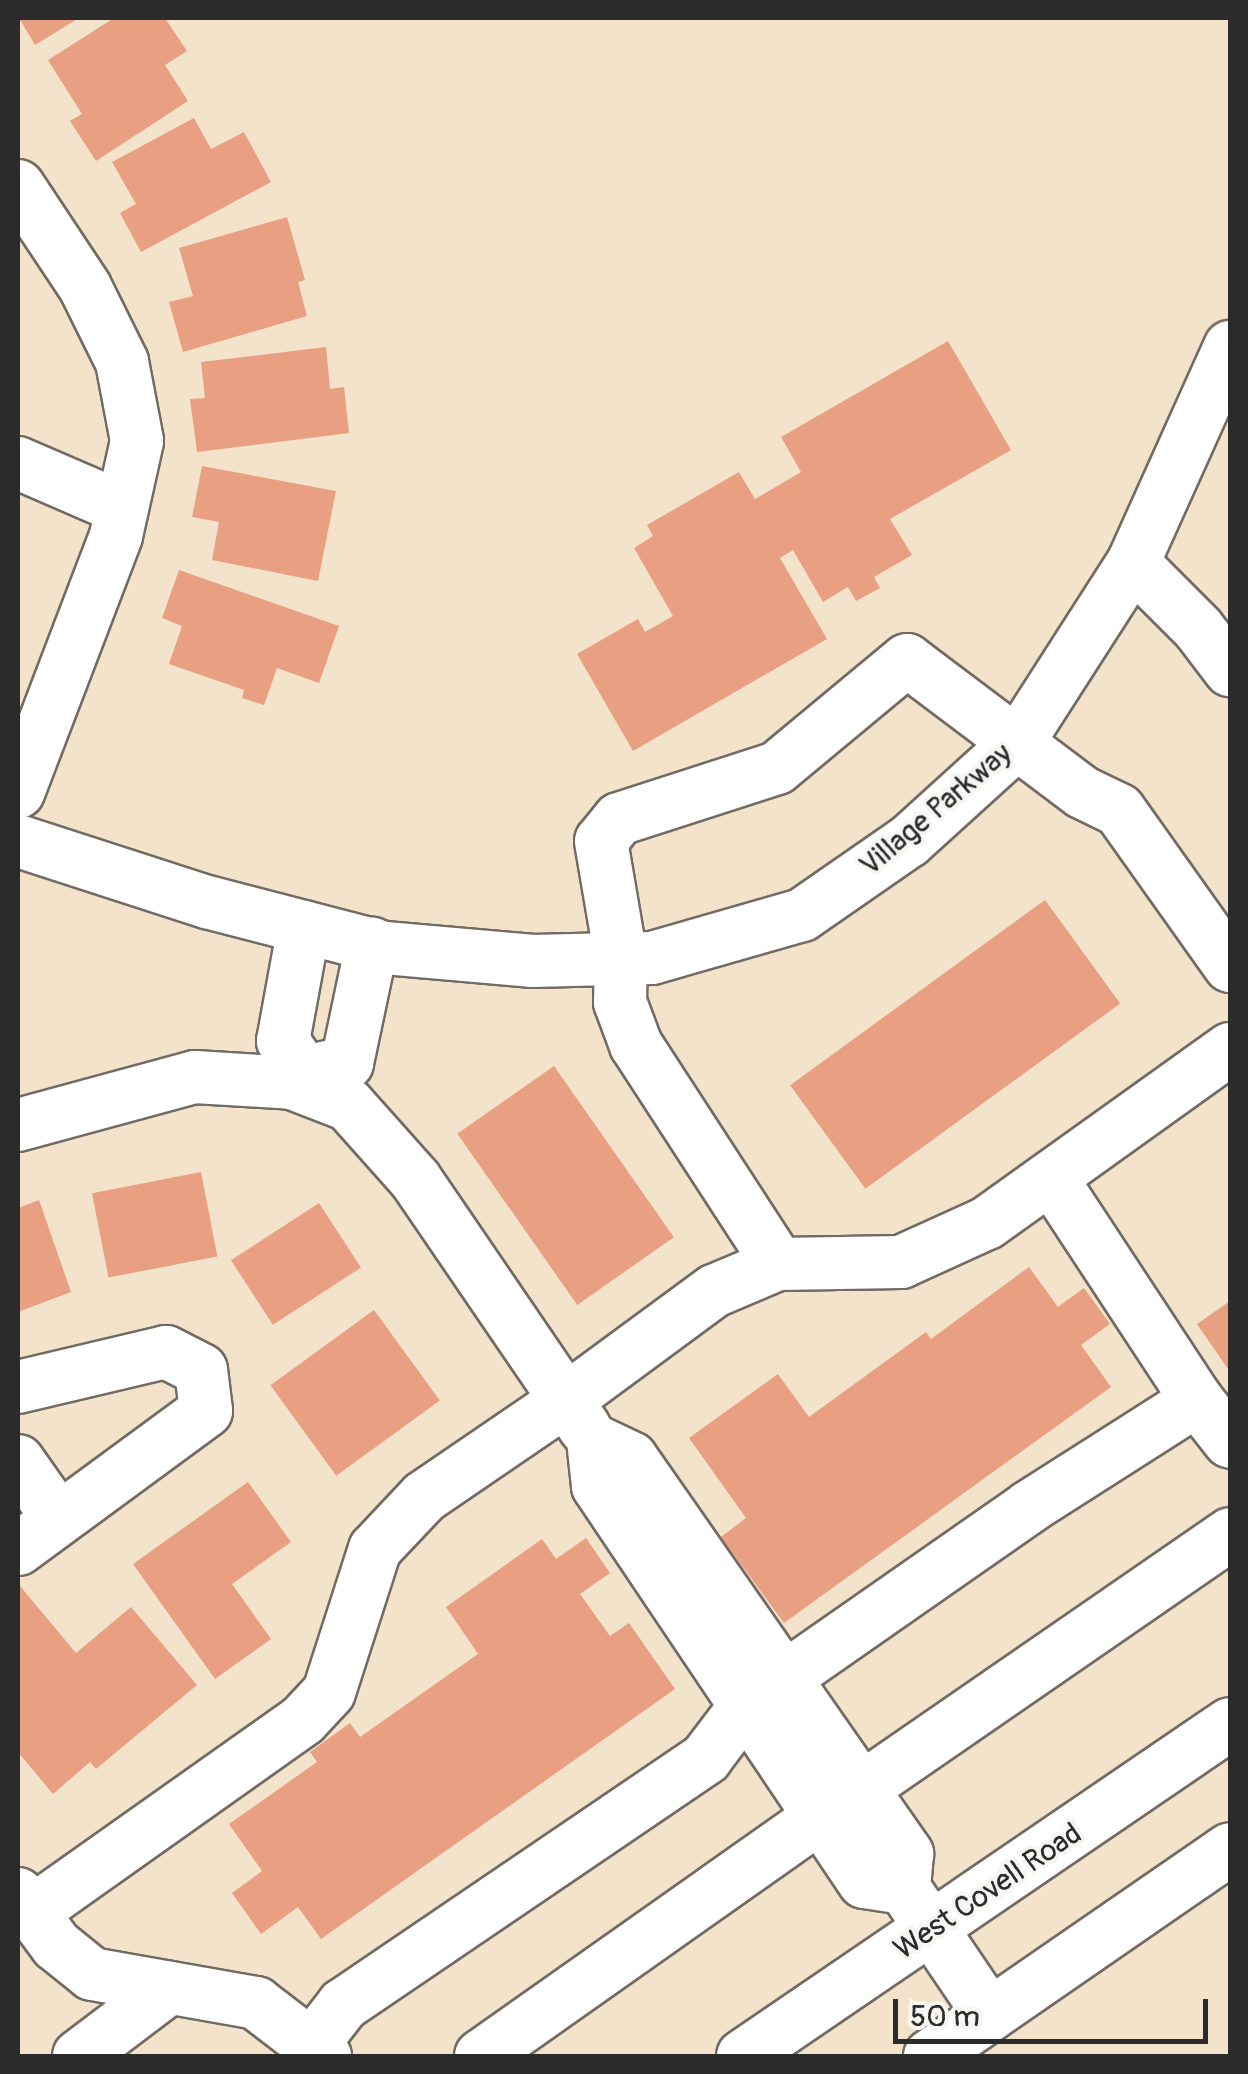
<!DOCTYPE html>
<style>
body{margin:0}
#map{position:relative;width:1248px;height:2074px;overflow:hidden;background:#f3e3cb;font-family:Pangolin,sans-serif}
div>[style]{position:absolute}
.building>*{inset:0;background:#e99f82;transform-origin:0 0}
.roads{filter:drop-shadow(2px 0 #716b63) drop-shadow(-2px 0 #716b63) drop-shadow(0 2px #716b63) drop-shadow(0 -2px #716b63)}
.minor>*{height:52px;margin:-26px;padding:0 26px;transform-origin:26px;border-radius:26px;background:#fff}
span{translate:-50% -50%;white-space:nowrap;text-align:center;line-height:1.15;-webkit-text-stroke:8px #f6f6f2;paint-order:stroke}
.street-label{font-size:30px;color:#2b2b2b}
.frame{position:absolute;inset:0;border:20px solid #2b2b2b;pointer-events:none}
.scale{position:absolute;left:893px;top:1999px;width:315px;height:45px;box-sizing:border-box;border:5px solid #2b2b2b;border-top:0;padding-left:12px;font-size:30px;line-height:35px;white-space:nowrap;color:#2b2b2b;-webkit-text-stroke:8px #f6f6f2;paint-order:stroke}
</style>
<div id="map">
<div class="building">
<i style="clip-path:polygon(19px 18px,79px 18px,35px 45px)"></i>
<i style="clip-path:polygon(114px 18px,165px 18px,187px 51px,165px 65px,188px 101px,96px 161px,70px 121px,82px 114px,48px 60px)"></i>
<i style="clip-path:polygon(194px 118px,211px 149px,244px 132px,271px 182px,141px 252px,120px 213px,136px 204px,112px 162px)"></i>
<i style="clip-path:polygon(287px 217px,305px 280px,298px 282px,307px 316px,183px 352px,169px 302px,193px 296px,179px 248px)"></i>
<i style="clip-path:polygon(948px 341px,1011px 450px,890px 519px,912px 555px,874px 577px,880px 588px,856px 601px,848px 587px,823px 602px,793px 550px,780px 558px,827px 639px,633px 751px,577px 654px,638px 619px,645px 632px,673px 616px,634px 548px,653px 536px,647px 525px,739px 472px,755px 499px,801px 472px,781px 437px)"></i>
<i style="clip-path:polygon(326px 347px,330px 389px,344px 387px,349px 433px,197px 452px,190px 399px,205px 398px,201px 362px)"></i>
<i style="clip-path:polygon(202px 466px,336px 491px,318px 581px,212px 560px,219px 522px,192px 517px)"></i>
<i style="clip-path:polygon(179px 570px,339px 626px,319px 683px,277px 668px,264px 705px,242px 698px,244px 690px,169px 664px,182px 626px,162px 618px)"></i>
<i style="left:1045px;top:900px;width:128px;height:315px;rotate:54deg"></i>
<i style="left:554px;top:1066px;width:209px;height:118px;rotate:55deg"></i>
<i style="left:201px;top:1172px;width:86px;height:111px;rotate:79deg"></i>
<i style="clip-path:polygon(39px 1200px,71px 1292px,18px 1312px,18px 1208px)"></i>
<i style="left:319px;top:1203px;width:77px;height:105px;rotate:57deg"></i>
<i style="clip-path:polygon(1029px 1267px,1058px 1307px,1084px 1288px,1110px 1324px,1081px 1345px,1111px 1387px,784px 1623px,721px 1537px,746px 1518px,689px 1438px,778px 1374px,809px 1417px,926px 1332px,931px 1339px)"></i>
<i style="clip-path:polygon(1230px 1301px,1230px 1372px,1197px 1324px)"></i>
<i style="left:374px;top:1310px;width:112px;height:128px;rotate:54deg"></i>
<i style="clip-path:polygon(248px 1482px,291px 1542px,232px 1584px,271px 1639px,215px 1679px,133px 1564px)"></i>
<i style="clip-path:polygon(586px 1538px,610px 1573px,580px 1594px,610px 1636px,629px 1623px,675px 1689px,321px 1939px,298px 1907px,261px 1934px,232px 1893px,262px 1871px,229px 1824px,317px 1762px,310px 1752px,350px 1723px,360px 1737px,478px 1654px,446px 1607px,542px 1539px,556px 1559px)"></i>
<i style="clip-path:polygon(20px 1586px,76px 1653px,131px 1607px,197px 1685px,96px 1769px,90px 1762px,53px 1794px,18px 1752px)"></i>
</div>
<div class="roads">
<div class="minor">
<i style="left:18px;top:186px;width:121px;rotate:56.4deg"></i>
<i style="left:85px;top:287px;width:84px;rotate:63.7deg"></i>
<i style="left:122px;top:362px;width:80px;rotate:79.2deg"></i>
<i style="left:137px;top:441px;width:97px;rotate:102.5deg"></i>
<i style="left:116px;top:536px;width:274px;rotate:110.9deg"></i>
<i style="left:18px;top:463px;width:113px;rotate:23.4deg"></i>
<i style="left:1133px;top:563px;width:92px;rotate:45deg"></i>
<i style="left:1198px;top:628px;width:53px;rotate:52.7deg"></i>
<i style="left:18px;top:841px;width:199px;rotate:17.9deg"></i>
<i style="left:207px;top:902px;width:184px;rotate:14.5deg"></i>
<i style="left:385px;top:948px;width:149px;rotate:5deg"></i>
<i style="left:533px;top:961px;width:119px;rotate:-1.4deg"></i>
<i style="left:652px;top:958px;width:156px;rotate:-16deg"></i>
<i style="left:802px;top:915px;width:130px;rotate:-34.7deg"></i>
<i style="left:909px;top:841px;width:147px;rotate:-42.2deg"></i>
<i style="left:1018px;top:742px;width:213px;rotate:-57.3deg"></i>
<i style="left:1133px;top:563px;width:237px;rotate:-65.8deg"></i>
<i style="left:304px;top:927px;width:116px;rotate:100.4deg"></i>
<i style="left:283px;top:1041px;width:37px;rotate:56deg"></i>
<i style="left:304px;top:1072px;width:44px;rotate:-11.8deg"></i>
<i style="left:347px;top:1063px;width:122px;rotate:-78.1deg"></i>
<i style="left:1230px;top:966px;width:191px;rotate:-125.4deg"></i>
<i style="left:1119px;top:810px;width:41px;rotate:-154.1deg"></i>
<i style="left:1082px;top:792px;width:219px;rotate:-143deg"></i>
<i style="left:907px;top:660px;width:169px;rotate:140.3deg"></i>
<i style="left:777px;top:768px;width:166px;rotate:162.1deg"></i>
<i style="left:619px;top:819px;width:28px;rotate:129deg"></i>
<i style="left:601px;top:841px;width:119px;rotate:80.3deg"></i>
<i style="left:621px;top:958px;width:44px;rotate:91.3deg"></i>
<i style="left:620px;top:1002px;width:46px;rotate:69.6deg"></i>
<i style="left:636px;top:1045px;width:261px;rotate:57deg"></i>
<i style="left:778px;top:1264px;width:123px;rotate:-0.9deg"></i>
<i style="left:901px;top:1262px;width:94px;rotate:-24.4deg"></i>
<i style="left:987px;top:1223px;width:299px;rotate:-35.6deg"></i>
<i style="left:18px;top:1125px;width:183px;rotate:-15.2deg"></i>
<i style="left:195px;top:1077px;width:97px;rotate:3.5deg"></i>
<i style="left:292px;top:1083px;width:61px;rotate:21.1deg"></i>
<i style="left:349px;top:1105px;width:99px;rotate:48.3deg"></i>
<i style="left:415px;top:1179px;width:268px;rotate:55.7deg"></i>
<i style="left:566px;top:1400px;width:184px;rotate:-36.4deg"></i>
<i style="left:714px;top:1291px;width:69px;rotate:-22.9deg"></i>
<i style="left:1051px;top:1178px;width:266px;rotate:56.7deg"></i>
<i style="left:1197px;top:1400px;width:53px;rotate:51.8deg"></i>
<i style="left:18px;top:1387px;width:152px;rotate:-13.3deg"></i>
<i style="left:166px;top:1352px;width:39px;rotate:27deg"></i>
<i style="left:201px;top:1370px;width:41px;rotate:83deg"></i>
<i style="left:206px;top:1411px;width:233px;rotate:143.7deg"></i>
<i style="left:18px;top:1461px;width:70px;rotate:54.9deg"></i>
<i style="left:861px;top:1789px;width:449px;rotate:-34.6deg"></i>
<i style="left:904px;top:1888px;width:40px;rotate:-171.5deg"></i>
<i style="left:864px;top:1882px;width:477px;rotate:-123.9deg"></i>
<i style="left:598px;top:1486px;width:46px;rotate:-96.2deg"></i>
<i style="left:593px;top:1440px;width:42px;rotate:25.3deg"></i>
<i style="left:631px;top:1458px;width:483px;rotate:55.1deg"></i>
<i style="left:907px;top:1854px;width:34px;rotate:95deg"></i>
<i style="left:904px;top:1888px;width:153px;rotate:55.9deg"></i>
<i style="left:18px;top:1894px;width:64px;rotate:53.3deg"></i>
<i style="left:56px;top:1945px;width:46px;rotate:38.9deg"></i>
<i style="left:92px;top:1974px;width:167px;rotate:10deg"></i>
<i style="left:256px;top:2003px;width:87px;rotate:37.5deg"></i>
<i style="left:32px;top:1912px;width:332px;rotate:-35.3deg"></i>
<i style="left:303px;top:1720px;width:38px;rotate:-47deg"></i>
<i style="left:329px;top:1692px;width:150px;rotate:-72.2deg"></i>
<i style="left:375px;top:1549px;width:71px;rotate:-46.7deg"></i>
<i style="left:424px;top:1497px;width:172px;rotate:-34.3deg"></i>
<i style="left:566px;top:1400px;width:34px;rotate:56deg"></i>
<i style="left:312px;top:2045px;width:51px;rotate:-52.2deg"></i>
<i style="left:343px;top:2005px;width:439px;rotate:-34.2deg"></i>
<i style="left:706px;top:1758px;width:68px;rotate:-52.8deg"></i>
<i style="left:747px;top:1704px;width:344px;rotate:-34.9deg"></i>
<i style="left:1029px;top:1507px;width:199px;rotate:-32.5deg"></i>
<i style="left:79px;top:2056px;width:113px;rotate:-37.1deg"></i>
<i style="left:481px;top:2056px;width:415px;rotate:-35.2deg"></i>
<i style="left:743px;top:2056px;width:589px;rotate:-34.28deg"></i>
<i style="left:930px;top:2056px;width:364px;rotate:-34.6deg"></i>
</div>
</div>
<div class="street-label">
<span style="left:936px;top:810px;rotate:-40deg">Village Parkway</span>
<span style="left:988px;top:1892px;rotate:-34deg">West Covell Road</span>
</div>
<div class="frame"></div>
<div class="scale">50 m</div>
</div>
